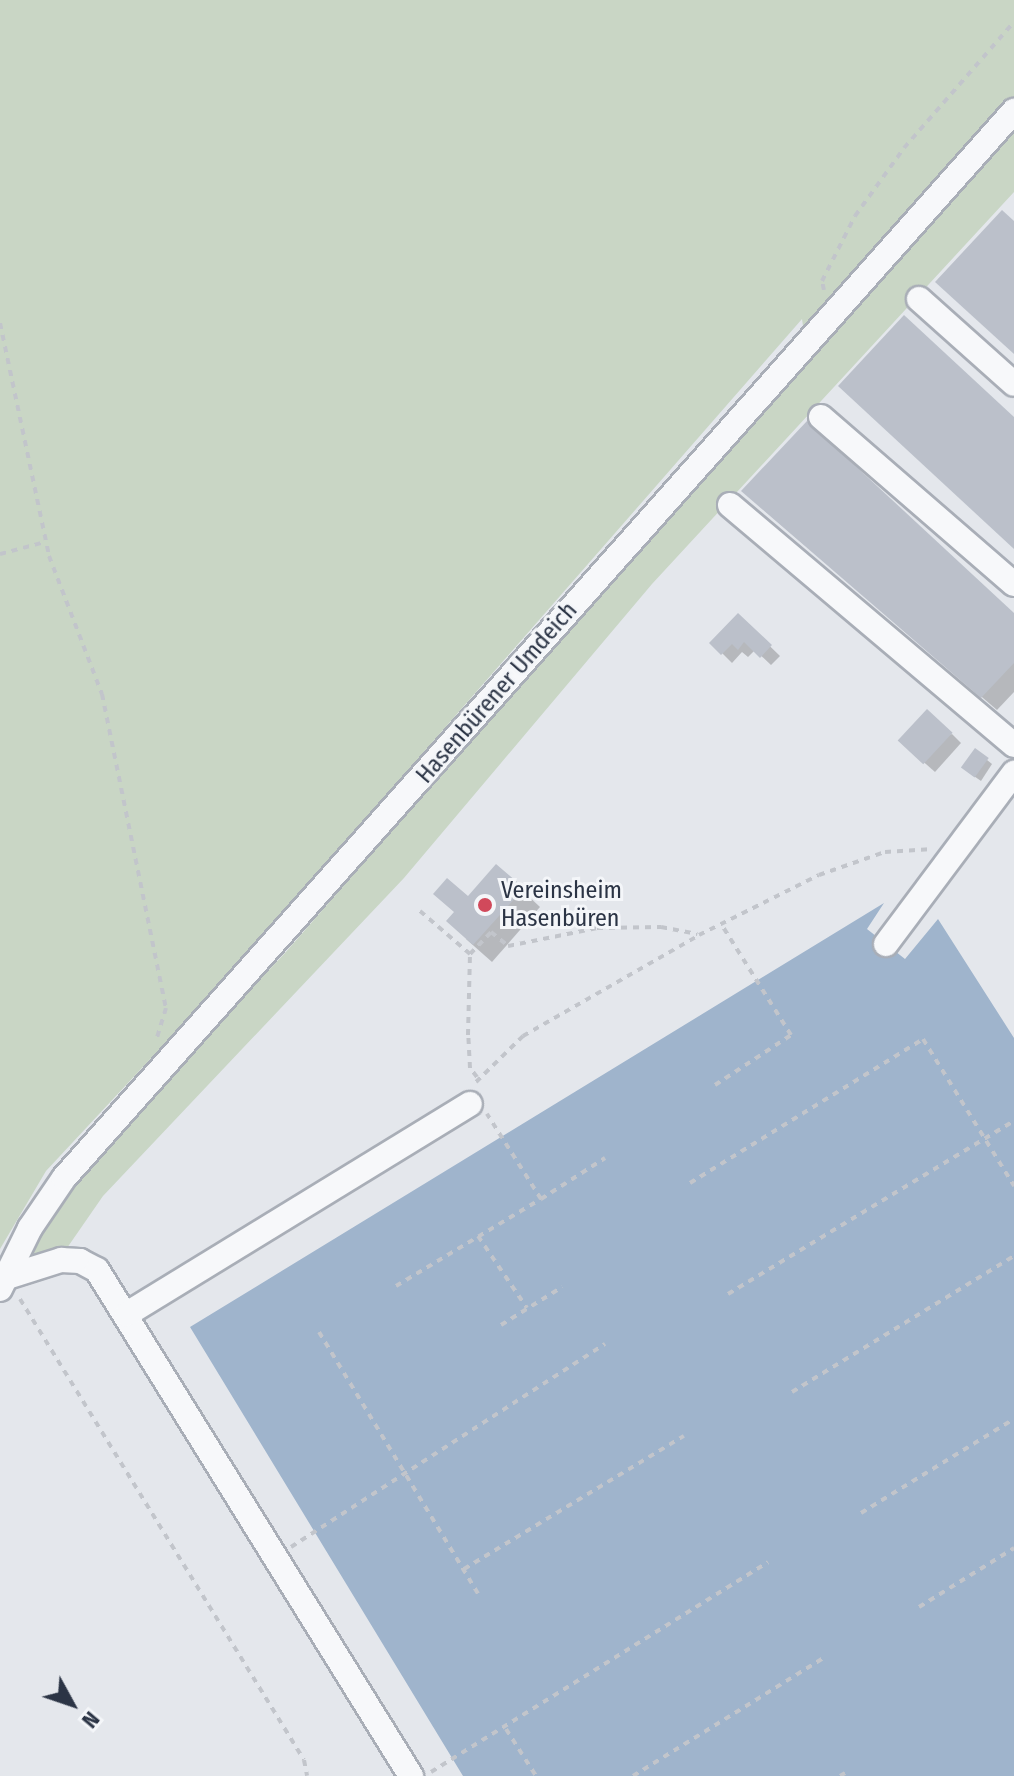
<!DOCTYPE html>
<meta charset="utf-8">
<style>
body{margin:0}
#map{position:relative;width:1014px;height:1776px;overflow:hidden;background:#e4e7ec;font-family:"Fira Sans Condensed",sans-serif}
div>[style]{position:absolute}
.green>*{inset:0;background:#c9d6c5}
.water>*{inset:0;background:#9fb4cc}
.shadow>*{inset:0;background:#0003}
.building>*{inset:0;background:#bbc0ca;transform-origin:0 0}
.path>*{height:4px;margin-top:-2px;transform-origin:0;background:repeating-linear-gradient(90deg,#c2c5cb 0 6px,transparent 0 12px)}
.roads{filter:drop-shadow(2px 0 #a9aeb7) drop-shadow(-2px 0 #a9aeb7) drop-shadow(0 2px #a9aeb7) drop-shadow(0 -2px #a9aeb7)}
.minor>*{height:24px;margin:-12px;padding:0 12px;transform-origin:12px;border-radius:12px;background:#f7f8fa}
.dots>*{width:22px;height:22px;translate:-50% -50%;box-sizing:border-box;border:4px solid #f4f6f9;border-radius:50%}
span{translate:-50% -50%;white-space:nowrap;text-align:center;line-height:1.15;-webkit-text-stroke:6px #f4f6f9;paint-order:stroke}
.street-label{font-size:24px;color:#2b3445}
.poi-label{font-size:24px;color:#2b3445}
.left{translate:0 -50%;text-align:left}
.north{position:absolute;left:32px;top:1664px;width:80px;height:80px;-webkit-text-stroke:6px #f4f6f9;paint-order:stroke;rotate:130deg;font-size:22px;font-weight:700;line-height:32px;text-align:center;color:#2b3445}
.north::after{content:'';display:block;margin:auto;width:28px;height:36px;background:#2b3445;clip-path:polygon(50% 0,100% 100%,50% 72%,0 100%)}
</style>
<div id="map">
<div class="green">
<i style="clip-path:polygon(0 0,1014px 0,1014px 192px,652px 584px,404px 878px,103px 1196px,67px 1248px,22px 1267px,71px 1185px,111px 1137px,285px 953px,807px 354px,802px 319px,236px 967px,46px 1171px,0 1249px)"></i>
</div>
<div class="water">
<i style="clip-path:polygon(884px 903px,867px 929px,905px 959px,938px 919px,1014px 1038px,1014px 1776px,463px 1776px,190px 1327px)"></i>
</div>
<div class="shadow">
<i style="clip-path:polygon(758px 505px,1014px 616px,1014px 692px,997px 710px)"></i>
<i style="clip-path:polygon(738px 615px,780px 656px,771px 665px,755px 650px,748px 657px,742px 652px,732px 663px,712px 643px)"></i>
<i style="clip-path:polygon(952px 734px,961px 743px,935px 772px,910px 750px)"></i>
<i style="clip-path:polygon(976px 751px,992px 764px,981px 781px,968px 772px)"></i>
<i style="clip-path:polygon(522px 890px,540px 907px,492px 962px,466px 939px,468px 899px)"></i>
</div>
<div class="building">
<i style="clip-path:polygon(1002px 210px,1014px 221px,1014px 354px,935px 282px)"></i>
<i style="clip-path:polygon(904px 315px,1014px 417px,1014px 549px,838px 386px)"></i>
<i style="clip-path:polygon(807px 421px,1014px 613px,1014px 663px,981px 698px,741px 491px)"></i>
<i style="clip-path:polygon(738px 613px,772px 645px,760px 658px,744px 642px,738px 650px,732px 644px,721px 655px,709px 643px)"></i>
<i style="left:927px;top:709px;width:35px;height:43px;rotate:43deg"></i>
<i style="left:975px;top:748px;width:17px;height:24px;rotate:36deg"></i>
<i style="clip-path:polygon(496px 864px,524px 888px,473px 945px,446px 921px,454px 912px,433px 894px,447px 878px,468px 896px)"></i>
</div>
<div class="path">
<i style="left:824px;top:290px;width:9px;rotate:-103deg"></i>
<i style="left:822px;top:281px;width:73px;rotate:-63.1deg"></i>
<i style="left:855px;top:216px;width:84px;rotate:-54.2deg"></i>
<i style="left:904px;top:148px;width:167px;rotate:-48.9deg"></i>
<i style="left:0;top:323px;width:238px;rotate:78.1deg"></i>
<i style="left:49px;top:556px;width:148px;rotate:69deg"></i>
<i style="left:102px;top:694px;width:320px;rotate:78.5deg"></i>
<i style="left:166px;top:1008px;width:31px;rotate:107deg"></i>
<i style="left:0;top:554px;width:47px;rotate:-14.9deg"></i>
<i style="left:420px;top:911px;width:66px;rotate:40.7deg"></i>
<i style="left:477px;top:1077px;width:11px;rotate:-128deg"></i>
<i style="left:470px;top:1068px;width:33px;rotate:-93deg"></i>
<i style="left:468px;top:1035px;width:81px;rotate:-88.6deg"></i>
<i style="left:470px;top:954px;width:30px;rotate:-46deg"></i>
<i style="left:491px;top:932px;width:22px;rotate:39deg"></i>
<i style="left:508px;top:946px;width:91px;rotate:-11.4deg"></i>
<i style="left:597px;top:928px;width:64px;rotate:-0.9deg"></i>
<i style="left:661px;top:927px;width:37px;rotate:11deg"></i>
<i style="left:476px;top:1082px;width:66px;rotate:-44.4deg"></i>
<i style="left:523px;top:1036px;width:203px;rotate:-29.8deg"></i>
<i style="left:699px;top:935px;width:134px;rotate:-26.6deg"></i>
<i style="left:819px;top:875px;width:70px;rotate:-19.2deg"></i>
<i style="left:885px;top:852px;width:48px;rotate:-3.6deg"></i>
<i style="left:715px;top:1085px;width:91px;rotate:-33.3deg"></i>
<i style="left:791px;top:1035px;width:131px;rotate:-122.2deg"></i>
<i style="left:690px;top:1183px;width:274px;rotate:-31.7deg"></i>
<i style="left:923px;top:1039px;width:173px;rotate:58.2deg"></i>
<i style="left:541px;top:1199px;width:76px;rotate:-32.6deg"></i>
<i style="left:478px;top:1236px;width:87px;rotate:55.8deg"></i>
<i style="left:396px;top:1286px;width:169px;rotate:-31deg"></i>
<i style="left:541px;top:1199px;width:101px;rotate:-122.4deg"></i>
<i style="left:728px;top:1294px;width:334px;rotate:-31.2deg"></i>
<i style="left:20px;top:1299px;width:541px;rotate:58.36deg"></i>
<i style="left:304px;top:1760px;width:16px;rotate:79deg"></i>
<i style="left:501px;top:1325px;width:72px;rotate:-31.9deg"></i>
<i style="left:319px;top:1332px;width:306px;rotate:58.7deg"></i>
<i style="left:792px;top:1392px;width:260px;rotate:-31.5deg"></i>
<i style="left:861px;top:1513px;width:180px;rotate:-31.6deg"></i>
<i style="left:291px;top:1547px;width:374px;rotate:-32.9deg"></i>
<i style="left:464px;top:1569px;width:257px;rotate:-31.2deg"></i>
<i style="left:919px;top:1607px;width:112px;rotate:-31.8deg"></i>
<i style="left:506px;top:1729px;width:56px;rotate:57.4deg"></i>
<i style="left:431px;top:1772px;width:397px;rotate:-31.9deg"></i>
<i style="left:633px;top:1776px;width:224px;rotate:-31.8deg"></i>
<i style="left:840px;top:1776px;width:6px;rotate:-31deg"></i>
</div>
<div class="roads">
<div class="minor">
<i style="left:919px;top:299px;width:127px;rotate:41.8deg"></i>
<i style="left:821px;top:417px;width:255px;rotate:40.9deg"></i>
<i style="left:730px;top:505px;width:372px;rotate:40.2deg"></i>
<i style="left:886px;top:944px;width:214px;rotate:-53.2deg"></i>
<i style="left:7px;top:1277px;width:57px;rotate:-17.5deg"></i>
<i style="left:61px;top:1260px;width:19px;rotate:3deg"></i>
<i style="left:80px;top:1261px;width:19px;rotate:28deg"></i>
<i style="left:97px;top:1270px;width:596px;rotate:58.18deg"></i>
<i style="left:0;top:1289px;width:68px;rotate:-63.8deg"></i>
<i style="left:30px;top:1228px;width:60px;rotate:-55.8deg"></i>
<i style="left:64px;top:1178px;width:1429px;rotate:-48.32deg"></i>
<i style="left:127px;top:1314px;width:402px;rotate:-31.5deg"></i>
</div>
</div>
<div class="dots">
<i style="left:485px;top:905px;background:#d1495b"></i>
</div>
<div class="street-label">
<span style="left:497px;top:693px;rotate:-49deg">Hasenbürener Umdeich</span>
</div>
<div class="poi-label">
<span class="left" style="left:501px;top:905px">Vereinsheim<br>Hasenbüren</span>
</div>
<div class="north">N</div>
</div>
